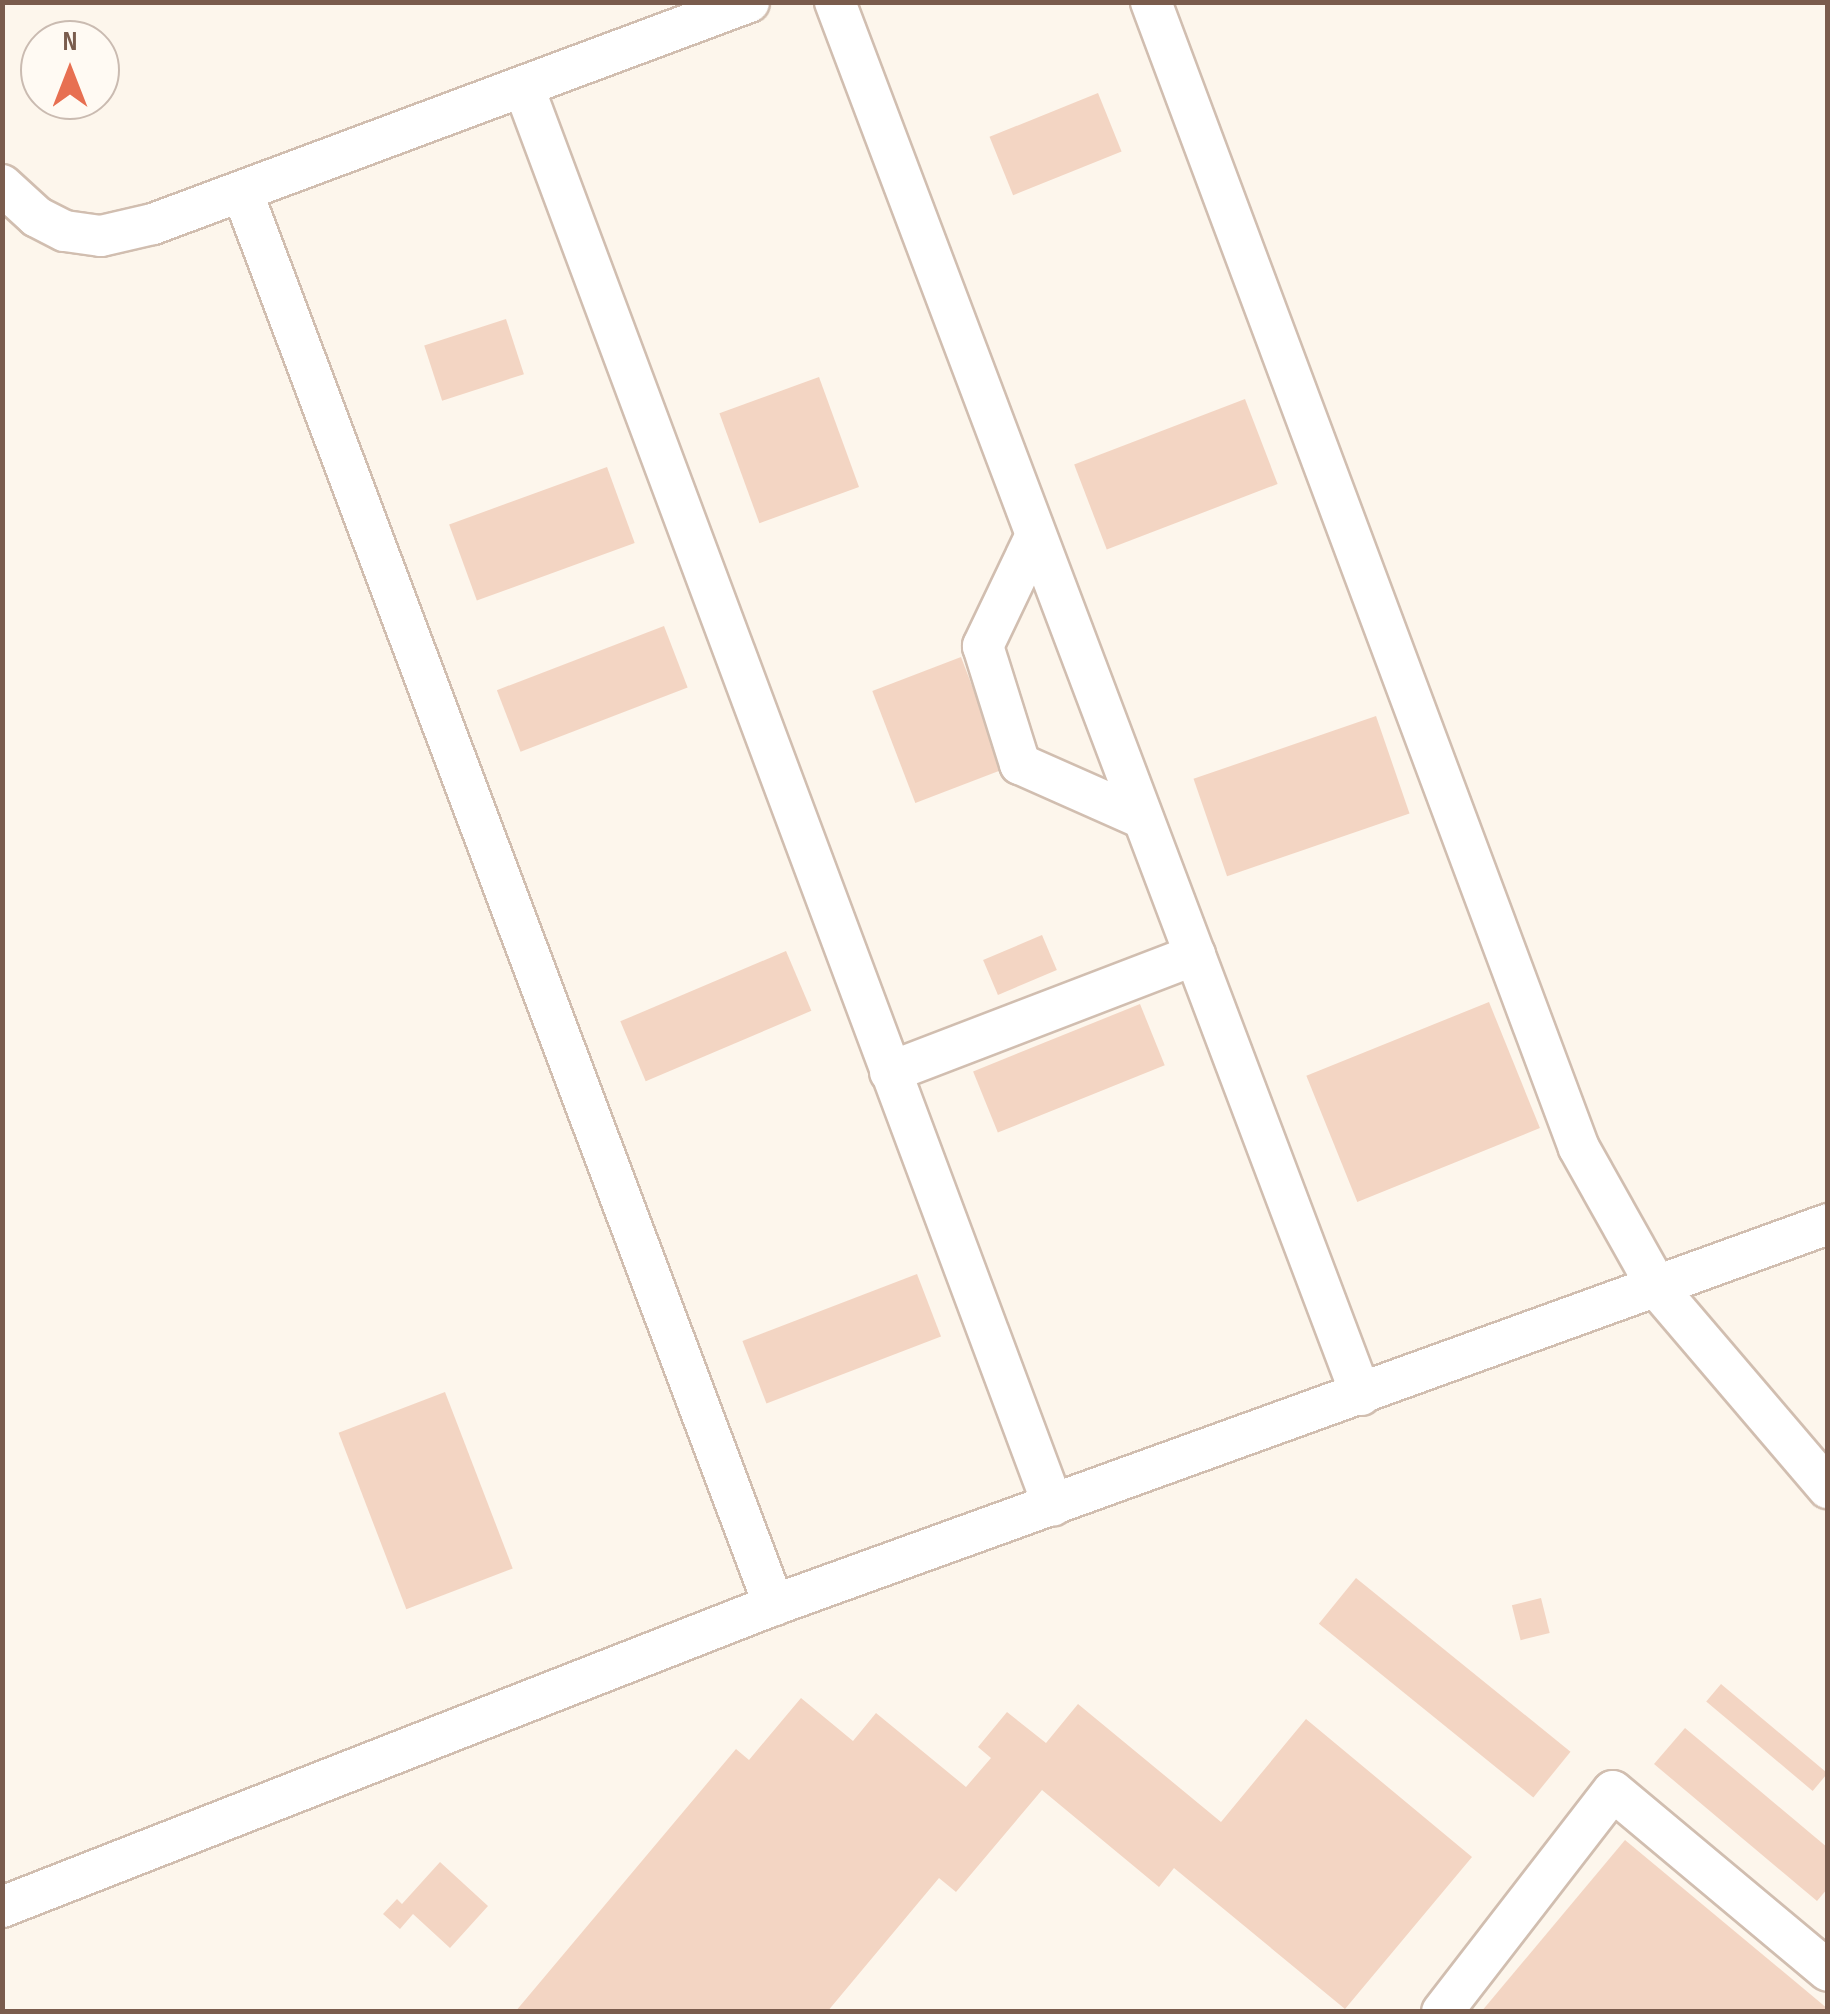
<!DOCTYPE html>
<style>
body{margin:0}
#map{position:relative;width:1830px;height:2014px;overflow:hidden;background:#fdf6ec;font-family:"Sofia Sans Condensed",sans-serif}
div>[style]{position:absolute}
.building>*{inset:0;background:#f3d5c3;transform-origin:0 0}
.roads{filter:drop-shadow(2px 0 #d1beb0) drop-shadow(-2px 0 #d1beb0) drop-shadow(0 2px #d1beb0) drop-shadow(0 -2px #d1beb0)}
.minor>*{height:40px;margin:-20px;padding:0 20px;transform-origin:20px;border-radius:20px;background:#fff}
span{translate:-50% -50%;white-space:nowrap;text-align:center;line-height:1.15;-webkit-text-stroke:8px #fffaf3;paint-order:stroke}
.frame{position:absolute;inset:0;border:5px solid #7a5c4d;pointer-events:none}
.north{position:absolute;left:20px;top:20px;width:100px;height:100px;box-sizing:border-box;background:#fffaf3;border:2px solid #cabbb1;border-radius:50%;rotate:0deg;font-size:28px;font-weight:700;line-height:40px;text-align:center;color:#7a5c4d}
.north::after{content:'';display:block;margin:auto;width:35px;height:45px;background:#e76f51;clip-path:polygon(50% 0,100% 100%,50% 72%,0 100%)}
</style>
<div id="map">
<div class="building">
<i style="left:1098px;top:93px;width:63px;height:117px;rotate:68deg"></i>
<i style="left:506px;top:319px;width:58px;height:86px;rotate:72deg"></i>
<i style="left:819px;top:377px;width:117px;height:106px;rotate:70deg"></i>
<i style="left:1245px;top:399px;width:91px;height:183px;rotate:69deg"></i>
<i style="left:607px;top:467px;width:81px;height:168px;rotate:70deg"></i>
<i style="left:664px;top:626px;width:66px;height:179px;rotate:69deg"></i>
<i style="left:961px;top:657px;width:120px;height:95px;rotate:69deg"></i>
<i style="left:1376px;top:716px;width:103px;height:193px;rotate:71deg"></i>
<i style="left:1042px;top:935px;width:38px;height:64px;rotate:67deg"></i>
<i style="left:786px;top:951px;width:65px;height:180px;rotate:67deg"></i>
<i style="left:1489px;top:1002px;width:136px;height:197px;rotate:68deg"></i>
<i style="left:1140px;top:1004px;width:66px;height:180px;rotate:68deg"></i>
<i style="left:917px;top:1274px;width:67px;height:187px;rotate:69deg"></i>
<i style="left:445px;top:1392px;width:189px;height:114px;rotate:69deg"></i>
<i style="left:1356px;top:1578px;width:276px;height:59px;rotate:39deg"></i>
<i style="left:1541px;top:1598px;width:36px;height:30px;rotate:76deg"></i>
<i style="left:1721px;top:1684px;width:139px;height:23px;rotate:40deg"></i>
<i style="clip-path:polygon(801px 1698px,853px 1741px,876px 1713px,966px 1787px,991px 1758px,978px 1747px,1007px 1712px,1046px 1743px,1078px 1704px,1221px 1822px,1306px 1719px,1472px 1857px,1345px 2009px,1174px 1868px,1159px 1887px,1042px 1790px,956px 1892px,939px 1878px,827px 2012px,515px 2012px,736px 1749px,749px 1760px)"></i>
<i style="clip-path:polygon(1685px 1728px,1828px 1848px,1828px 1888px,1817px 1901px,1654px 1764px)"></i>
<i style="clip-path:polygon(1625px 1840px,1828px 2009px,1828px 2012px,1481px 2012px)"></i>
<i style="clip-path:polygon(440px 1862px,488px 1906px,450px 1948px,413px 1914px,400px 1929px,383px 1914px,397px 1899px,402px 1904px)"></i>
</div>
<div class="roads">
<div class="minor">
<i style="left:835px;top:2px;width:1489px;rotate:69.31deg"></i>
<i style="left:1151px;top:2px;width:1223px;rotate:69.52deg"></i>
<i style="left:1579px;top:1148px;width:162px;rotate:60.7deg"></i>
<i style="left:1658px;top:1289px;width:262px;rotate:49.5deg"></i>
<i style="left:524px;top:88px;width:1513px;rotate:69.53deg"></i>
<i style="left:2px;top:185px;width:47px;rotate:42.4deg"></i>
<i style="left:37px;top:217px;width:31px;rotate:27deg"></i>
<i style="left:65px;top:231px;width:36px;rotate:8deg"></i>
<i style="left:101px;top:236px;width:53px;rotate:-13deg"></i>
<i style="left:153px;top:224px;width:636px;rotate:-20.43deg"></i>
<i style="left:243px;top:194px;width:1508px;rotate:69.38deg"></i>
<i style="left:774px;top:1605px;width:1121px;rotate:-19.87deg"></i>
<i style="left:1035px;top:537px;width:121px;rotate:115.5deg"></i>
<i style="left:983px;top:646px;width:124px;rotate:72.6deg"></i>
<i style="left:1020px;top:764px;width:133px;rotate:23.9deg"></i>
<i style="left:890px;top:1072px;width:327px;rotate:-21deg"></i>
<i style="left:2px;top:1907px;width:829px;rotate:-21.37deg"></i>
<i style="left:1442px;top:2012px;width:279px;rotate:-52.3deg"></i>
<i style="left:1613px;top:1791px;width:280px;rotate:39.9deg"></i>
</div>
</div>
<div class="frame"></div>
<div class="north">N</div>
</div>
